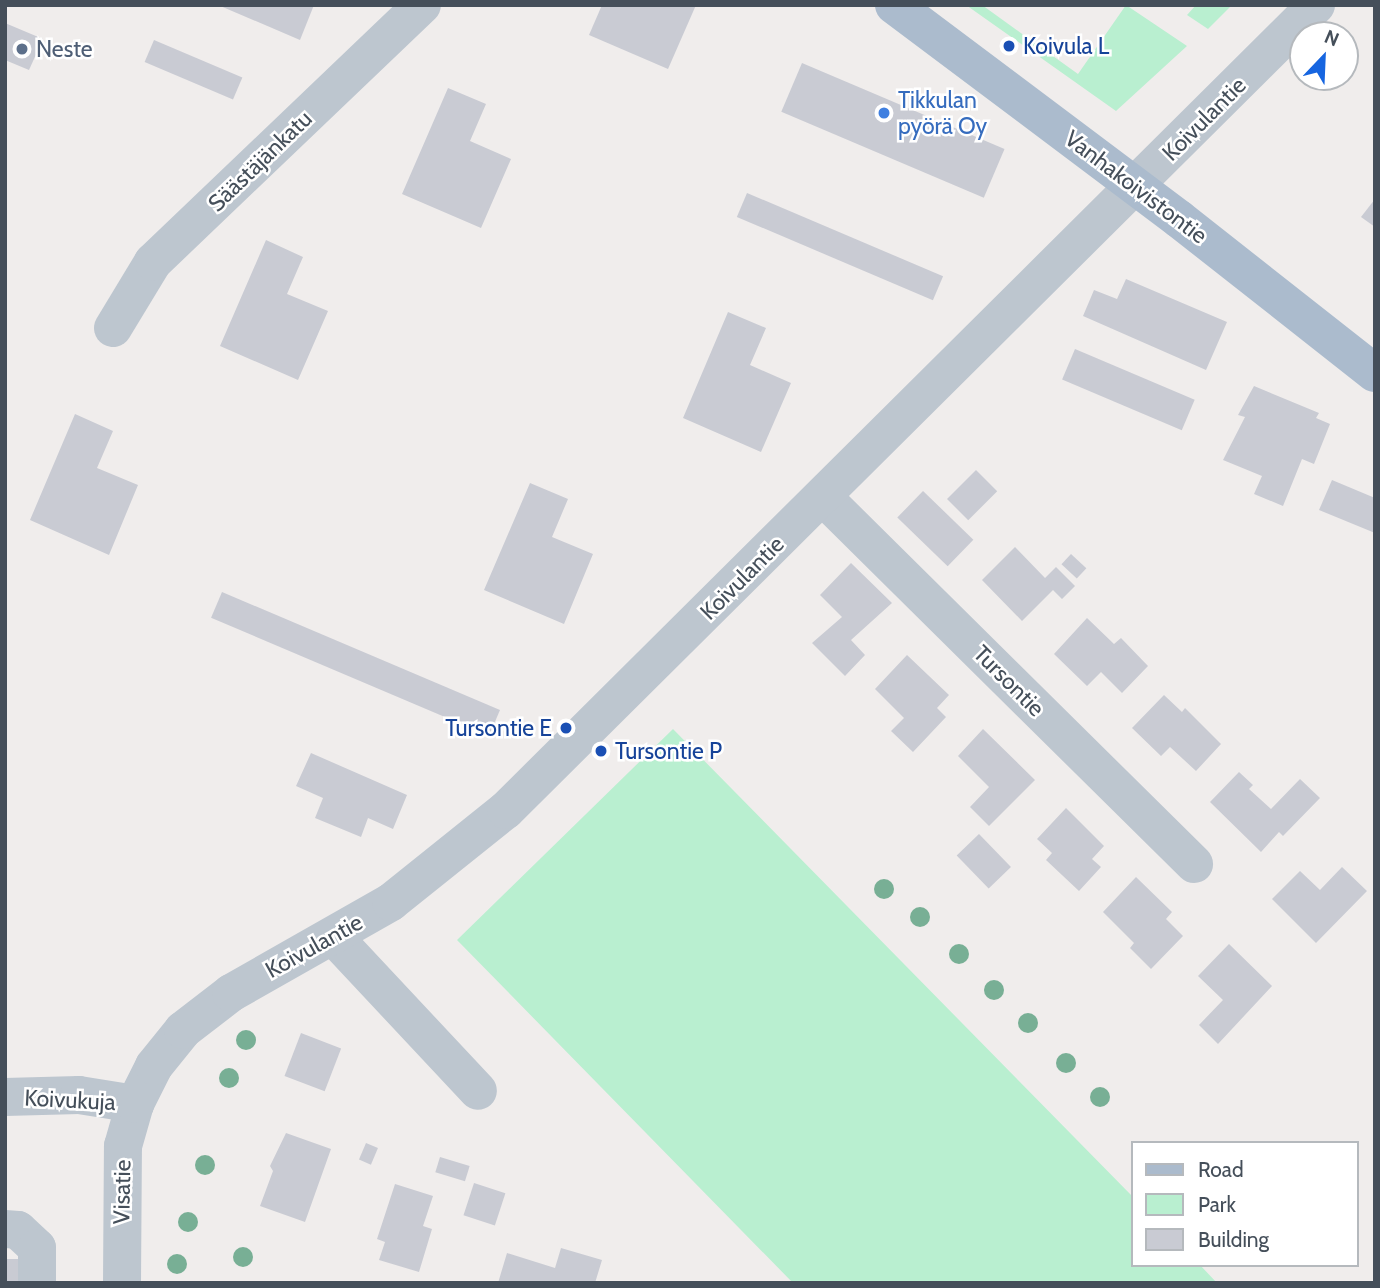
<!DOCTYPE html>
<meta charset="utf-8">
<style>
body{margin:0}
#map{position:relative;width:1380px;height:1288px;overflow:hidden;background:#f0edec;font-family:Cabin,sans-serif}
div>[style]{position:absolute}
.green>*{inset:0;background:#b9efd0}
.building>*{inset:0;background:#c9cbd3;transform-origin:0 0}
.minor>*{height:38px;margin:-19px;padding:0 19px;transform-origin:19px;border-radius:19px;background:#bdc6cf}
.major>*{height:38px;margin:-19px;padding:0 19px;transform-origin:19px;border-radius:19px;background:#abbbcd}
.trees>*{width:20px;height:20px;margin:-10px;border-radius:50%;background:#78af95}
.dots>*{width:19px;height:19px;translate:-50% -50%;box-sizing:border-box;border:4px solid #fff;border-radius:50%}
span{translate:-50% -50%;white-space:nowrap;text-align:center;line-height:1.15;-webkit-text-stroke:5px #fff;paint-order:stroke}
.transit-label{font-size:23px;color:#164399}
.left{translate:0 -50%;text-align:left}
.right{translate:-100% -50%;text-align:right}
.service-label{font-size:23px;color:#4e5e75}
.shop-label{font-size:23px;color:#366cbe}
.street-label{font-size:23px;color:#454f5a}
.frame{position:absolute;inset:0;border:7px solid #454f5a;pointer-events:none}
.legend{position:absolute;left:1131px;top:1141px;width:228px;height:126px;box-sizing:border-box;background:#fff;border:2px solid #b5b9bd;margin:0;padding:9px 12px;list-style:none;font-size:21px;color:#454f5a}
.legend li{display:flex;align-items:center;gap:14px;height:35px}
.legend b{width:35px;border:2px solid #b5b9bd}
.north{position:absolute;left:1289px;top:21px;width:70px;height:70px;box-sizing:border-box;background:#fff;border:2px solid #b5b9bd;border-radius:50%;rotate:23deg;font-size:19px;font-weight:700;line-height:28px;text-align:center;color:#454f5a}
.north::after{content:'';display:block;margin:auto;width:24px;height:32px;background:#1665e0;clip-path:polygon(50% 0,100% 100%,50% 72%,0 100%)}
</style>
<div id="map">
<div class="green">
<i style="clip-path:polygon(966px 5px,982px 5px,1078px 74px,1126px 5px,1187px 46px,1116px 111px)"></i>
<i style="clip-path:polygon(1196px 5px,1232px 5px,1208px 29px,1187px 15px)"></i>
<i style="clip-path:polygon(673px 729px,1133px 1197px,1133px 1265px,1200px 1265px,1217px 1283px,793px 1283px,457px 940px)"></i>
</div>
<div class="building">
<i style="clip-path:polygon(218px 5px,314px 5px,300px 40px)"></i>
<i style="clip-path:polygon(602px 5px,696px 5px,668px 69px,589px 35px)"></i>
<i style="clip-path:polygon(5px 23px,43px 39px,29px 70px,5px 60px)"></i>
<i style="left:154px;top:40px;width:96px;height:24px;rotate:23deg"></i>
<i style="left:802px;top:63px;width:220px;height:53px;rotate:23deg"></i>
<i style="clip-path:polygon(448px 88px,486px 104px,470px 141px,511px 159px,481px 228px,402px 194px)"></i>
<i style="left:747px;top:193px;width:213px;height:26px;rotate:23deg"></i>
<i style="clip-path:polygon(1375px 199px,1375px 227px,1361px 217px)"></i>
<i style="clip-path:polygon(266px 240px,303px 257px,287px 294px,328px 311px,298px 380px,220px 346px)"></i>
<i style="clip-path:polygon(1126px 279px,1227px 322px,1206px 370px,1083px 316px,1094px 290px,1117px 299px)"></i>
<i style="clip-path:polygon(728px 312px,766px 328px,750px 365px,791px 383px,761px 452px,683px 418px)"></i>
<i style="left:1075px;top:349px;width:130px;height:33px;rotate:23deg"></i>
<i style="clip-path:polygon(1254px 386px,1319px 413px,1316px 418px,1330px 424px,1314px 464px,1302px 459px,1283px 506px,1254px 494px,1262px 476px,1223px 460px,1245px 417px,1238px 415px)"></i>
<i style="clip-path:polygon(75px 414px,113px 431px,97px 468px,138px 485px,109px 555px,30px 520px)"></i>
<i style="left:976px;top:470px;width:30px;height:41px;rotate:45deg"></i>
<i style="clip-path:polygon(1332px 480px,1375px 498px,1375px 533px,1319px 510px)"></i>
<i style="clip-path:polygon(530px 483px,568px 499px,552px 537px,593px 554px,564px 624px,484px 590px)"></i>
<i style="left:923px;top:491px;width:70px;height:37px;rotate:44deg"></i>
<i style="clip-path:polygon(1015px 547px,1045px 578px,1056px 567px,1075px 586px,1062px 599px,1053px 590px,1022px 621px,982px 580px)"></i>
<i style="left:1071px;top:554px;width:21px;height:14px;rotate:43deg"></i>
<i style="clip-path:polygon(851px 563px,892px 603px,851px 640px,865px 655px,845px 676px,812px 643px,842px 617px,820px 595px)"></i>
<i style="left:222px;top:592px;width:302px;height:28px;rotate:23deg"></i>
<i style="clip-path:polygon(1087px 618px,1114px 644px,1121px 638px,1148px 666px,1122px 693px,1101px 672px,1087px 686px,1054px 654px)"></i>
<i style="clip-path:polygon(907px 655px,949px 695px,937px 708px,946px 717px,913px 752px,891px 731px,904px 718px,875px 689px)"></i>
<i style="clip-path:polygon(1164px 695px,1182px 712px,1185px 708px,1221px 744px,1196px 771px,1170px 747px,1161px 756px,1132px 728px)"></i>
<i style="clip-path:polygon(983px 729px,1035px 780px,989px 826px,970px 807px,989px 787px,958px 756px)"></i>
<i style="clip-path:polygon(311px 753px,407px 795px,393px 829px,368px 818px,361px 837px,315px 818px,323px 798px,296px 786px)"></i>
<i style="clip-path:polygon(1239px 772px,1253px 785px,1249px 789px,1271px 809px,1300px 779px,1320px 798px,1283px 836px,1279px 832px,1261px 852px,1210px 802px)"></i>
<i style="clip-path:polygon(1066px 808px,1104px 846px,1092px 859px,1101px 867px,1079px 891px,1046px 860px,1052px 853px,1037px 839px)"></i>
<i style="left:979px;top:834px;width:46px;height:31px;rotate:46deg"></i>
<i style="clip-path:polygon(1342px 867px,1367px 891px,1316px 943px,1272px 899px,1300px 871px,1320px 890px)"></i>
<i style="clip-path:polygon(1136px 877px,1172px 912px,1166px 919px,1183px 936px,1151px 969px,1130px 948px,1134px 943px,1103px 912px)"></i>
<i style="clip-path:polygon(1229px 944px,1272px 986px,1218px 1044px,1199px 1025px,1223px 1000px,1198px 976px)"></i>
<i style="left:301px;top:1033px;width:43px;height:46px;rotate:21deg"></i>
<i style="clip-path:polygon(286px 1133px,331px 1149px,305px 1222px,260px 1206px,273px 1171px,270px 1166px)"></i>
<i style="left:366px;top:1143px;width:13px;height:18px;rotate:23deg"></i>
<i style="left:440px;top:1157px;width:31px;height:16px;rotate:17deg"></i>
<i style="left:474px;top:1183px;width:33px;height:34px;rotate:18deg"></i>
<i style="clip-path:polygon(395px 1184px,433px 1196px,423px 1226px,432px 1229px,419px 1272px,379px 1260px,385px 1242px,377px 1239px)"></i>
<i style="clip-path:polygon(561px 1248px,602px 1260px,595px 1283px,498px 1283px,507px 1253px,555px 1268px)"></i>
<i style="left:5px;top:1259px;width:15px;height:24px"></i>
</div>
<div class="minor">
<i style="left:113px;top:328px;width:77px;rotate:-58.8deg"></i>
<i style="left:153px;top:262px;width:372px;rotate:-43.7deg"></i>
<i style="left:823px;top:497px;width:522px;rotate:44.69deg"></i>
<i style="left:333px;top:936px;width:212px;rotate:46.9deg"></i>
<i style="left:5px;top:1097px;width:74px;rotate:-1.5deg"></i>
<i style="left:79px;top:1095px;width:57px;rotate:9.1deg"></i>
<i style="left:5px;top:1229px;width:13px;rotate:4deg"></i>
<i style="left:18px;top:1230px;width:26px;rotate:43deg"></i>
<i style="left:37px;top:1248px;width:35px;rotate:90deg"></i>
<i style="left:122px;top:1283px;width:137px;rotate:-89.6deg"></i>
<i style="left:123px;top:1146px;width:44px;rotate:-74.1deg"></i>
<i style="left:135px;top:1104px;width:42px;rotate:-63.4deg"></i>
<i style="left:154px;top:1066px;width:46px;rotate:-51.1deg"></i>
<i style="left:183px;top:1030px;width:61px;rotate:-37.6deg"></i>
<i style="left:231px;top:993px;width:184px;rotate:-29.6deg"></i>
<i style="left:391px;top:902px;width:147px;rotate:-38.7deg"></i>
<i style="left:506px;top:810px;width:1142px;rotate:-44.82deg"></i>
</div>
<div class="major">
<i style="left:894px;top:5px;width:356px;rotate:36.9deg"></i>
<i style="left:1179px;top:219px;width:249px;rotate:38.2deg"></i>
</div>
<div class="trees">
<i style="left:884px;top:889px"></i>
<i style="left:920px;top:917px"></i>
<i style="left:959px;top:954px"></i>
<i style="left:994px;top:990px"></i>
<i style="left:1028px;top:1023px"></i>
<i style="left:246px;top:1040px"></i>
<i style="left:1066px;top:1063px"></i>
<i style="left:229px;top:1078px"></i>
<i style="left:1100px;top:1097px"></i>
<i style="left:205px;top:1165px"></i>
<i style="left:188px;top:1222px"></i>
<i style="left:243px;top:1257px"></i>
<i style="left:177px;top:1264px"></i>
</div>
<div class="dots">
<i style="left:1009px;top:46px;background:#1a4fb4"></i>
<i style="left:22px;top:49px;background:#5c6f8a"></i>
<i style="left:884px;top:113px;background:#3f7fe0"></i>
<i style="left:566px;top:728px;background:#1a4fb4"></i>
<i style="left:601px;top:751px;background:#1a4fb4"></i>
</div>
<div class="transit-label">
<span class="left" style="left:1023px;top:46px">Koivula L</span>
<span class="right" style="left:552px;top:728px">Tursontie E</span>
<span class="left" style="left:615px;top:751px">Tursontie P</span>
</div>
<div class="service-label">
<span class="left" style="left:36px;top:49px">Neste</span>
</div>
<div class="shop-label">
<span class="left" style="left:898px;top:113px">Tikkulan<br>pyörä Oy</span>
</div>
<div class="street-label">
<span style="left:1204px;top:119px;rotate:-45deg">Koivulantie</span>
<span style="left:260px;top:161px;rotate:-44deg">Säästäjänkatu</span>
<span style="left:1136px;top:187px;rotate:37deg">Vanhakoivistontie</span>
<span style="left:742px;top:578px;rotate:-45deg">Koivulantie</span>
<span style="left:1009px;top:681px;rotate:45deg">Tursontie</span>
<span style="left:314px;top:946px;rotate:-29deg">Koivulantie</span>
<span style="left:70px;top:1100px;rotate:3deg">Koivukuja</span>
<span style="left:122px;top:1192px;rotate:-89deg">Visatie</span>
</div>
<div class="frame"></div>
<ul class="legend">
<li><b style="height:9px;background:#abbbcd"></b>Road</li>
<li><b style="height:19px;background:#b9efd0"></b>Park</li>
<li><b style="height:19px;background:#c9cbd3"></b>Building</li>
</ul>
<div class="north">N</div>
</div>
